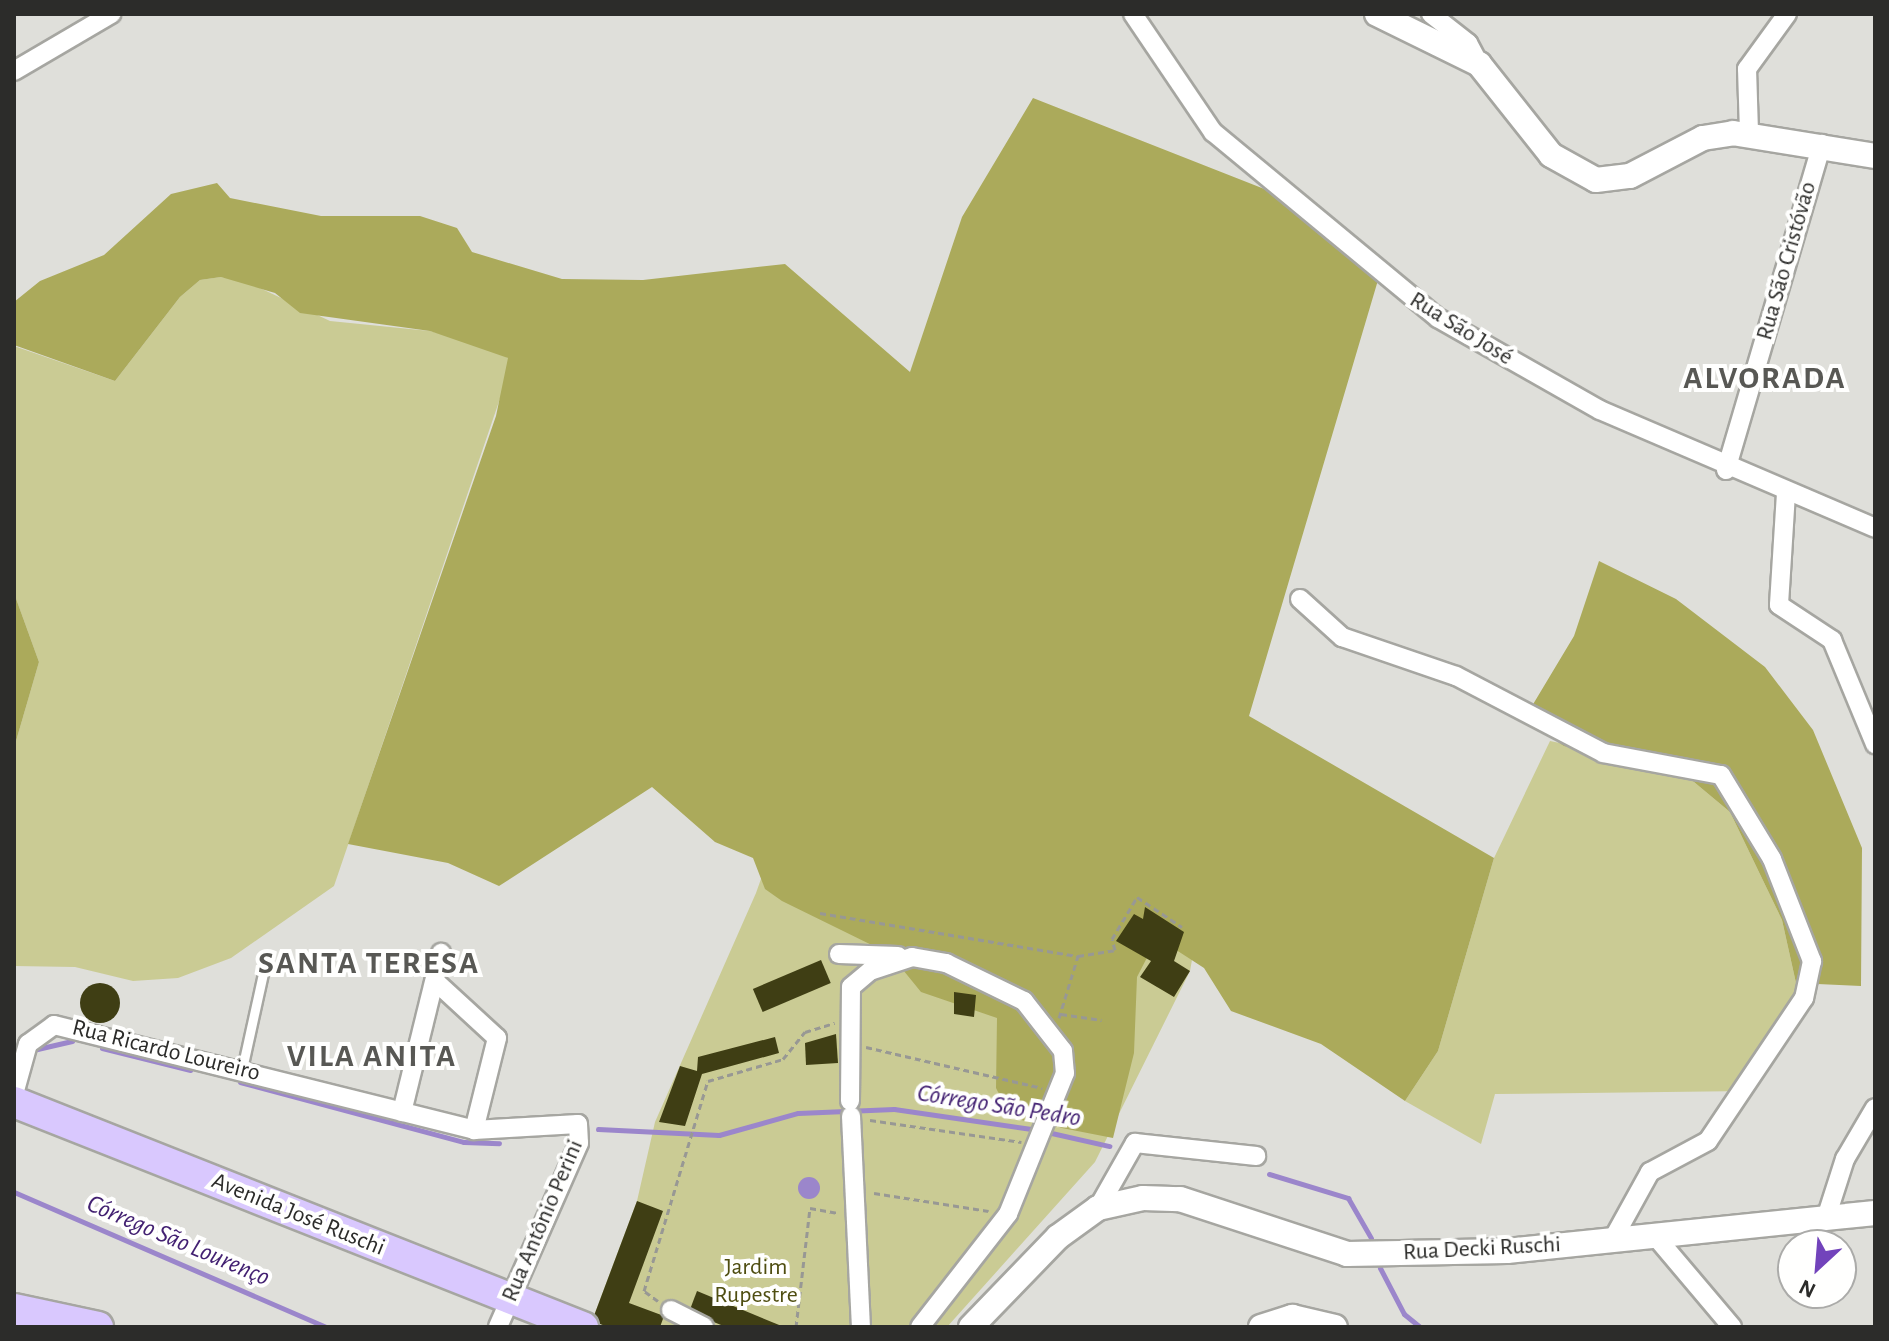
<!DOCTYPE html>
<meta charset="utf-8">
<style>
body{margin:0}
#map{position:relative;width:1889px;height:1341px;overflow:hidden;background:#dfdfda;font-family:"Alegreya Sans",sans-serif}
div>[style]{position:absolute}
.green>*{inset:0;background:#cacb94}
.forest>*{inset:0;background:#abaa5b}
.water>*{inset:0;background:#9b86cb}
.round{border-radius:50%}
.stream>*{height:5px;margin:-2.5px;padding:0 2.5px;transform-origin:2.5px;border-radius:2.5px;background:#9b86cb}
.building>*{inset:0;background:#3f3e14;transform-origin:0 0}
.path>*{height:3px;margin-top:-1.5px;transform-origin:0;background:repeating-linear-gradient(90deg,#989894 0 6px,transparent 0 10px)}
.roads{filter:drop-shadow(2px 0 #a6a6a1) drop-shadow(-2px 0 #a6a6a1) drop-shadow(0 2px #a6a6a1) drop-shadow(0 -2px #a6a6a1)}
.service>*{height:9px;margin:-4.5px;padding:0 4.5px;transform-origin:4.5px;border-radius:4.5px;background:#fff}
.minor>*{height:18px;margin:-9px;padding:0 9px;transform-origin:9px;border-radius:9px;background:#fff}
.tertiary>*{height:24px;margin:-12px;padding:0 12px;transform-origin:12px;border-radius:12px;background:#fff}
.primary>*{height:30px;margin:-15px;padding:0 15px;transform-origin:15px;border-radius:15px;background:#d9c8fe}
span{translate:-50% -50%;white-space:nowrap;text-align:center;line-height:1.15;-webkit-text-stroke:8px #fffffe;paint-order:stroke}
.street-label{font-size:24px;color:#2c2c2a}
.park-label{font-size:24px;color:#4f4e11}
.water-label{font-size:26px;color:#432172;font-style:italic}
.district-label{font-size:32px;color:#585854;font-weight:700;letter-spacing:2px}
.frame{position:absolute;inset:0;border:16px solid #2c2c2a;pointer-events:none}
.north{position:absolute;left:1777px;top:1229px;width:80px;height:80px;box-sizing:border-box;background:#fffffe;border:2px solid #ababa9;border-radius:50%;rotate:206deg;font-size:22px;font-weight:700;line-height:32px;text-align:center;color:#2c2c2a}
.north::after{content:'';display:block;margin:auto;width:28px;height:36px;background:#7243bb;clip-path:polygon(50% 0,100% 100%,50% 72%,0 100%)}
</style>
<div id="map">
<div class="green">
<i style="clip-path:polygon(1033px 111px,1240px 692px,1190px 971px,1095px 1162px,947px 1327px,608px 1327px,592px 1321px,637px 1201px,655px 1122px,756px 893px)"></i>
<i style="clip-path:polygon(221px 277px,245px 281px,330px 321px,430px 331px,490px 347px,508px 358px,508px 375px,334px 886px,231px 958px,178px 978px,133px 981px,75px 967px,14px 966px,14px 748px,39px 662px,14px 593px,14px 346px,115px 381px,180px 297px,200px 280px)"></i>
<i style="clip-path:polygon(1550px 741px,1676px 767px,1730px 812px,1782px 920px,1802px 1010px,1747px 1091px,1495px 1094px,1481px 1144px,1405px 1101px,1438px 1051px,1494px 858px)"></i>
</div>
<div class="forest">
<i style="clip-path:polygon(1033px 98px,1290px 199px,1381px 270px,1249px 716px,1494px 858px,1438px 1051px,1405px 1101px,1321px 1044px,1231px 1011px,1204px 968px,1167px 944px,1153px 946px,1137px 977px,1134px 1053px,1113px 1138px,1011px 1118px,996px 1088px,997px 1018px,921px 992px,890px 954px,782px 901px,765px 889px,753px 858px,715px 842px,652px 787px,499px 886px,448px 863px,348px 844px,496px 416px,508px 358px,430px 331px,300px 313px,275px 293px,221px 277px,200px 280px,180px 297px,115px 381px,14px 345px,14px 302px,40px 281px,104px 255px,171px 194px,217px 183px,230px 198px,321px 216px,420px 216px,457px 228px,472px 252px,562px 279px,643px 280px,785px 264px,910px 372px,962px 217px)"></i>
<i style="clip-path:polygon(1599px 561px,1676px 599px,1765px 667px,1813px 730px,1862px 848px,1861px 986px,1796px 983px,1782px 920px,1730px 812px,1676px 767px,1564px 746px,1532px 724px,1532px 706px,1574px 636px)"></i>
<i style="clip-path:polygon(14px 593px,39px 662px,14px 748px)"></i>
</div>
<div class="water">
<i class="round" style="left:798px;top:1177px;width:22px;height:22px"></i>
</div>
<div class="stream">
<i style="left:102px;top:1048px;width:91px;rotate:14deg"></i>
<i style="left:33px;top:1050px;width:40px;rotate:-13deg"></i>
<i style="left:240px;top:1082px;width:232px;rotate:15deg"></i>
<i style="left:464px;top:1142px;width:35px;rotate:2deg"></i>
<i style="left:598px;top:1129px;width:121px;rotate:2.8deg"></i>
<i style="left:719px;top:1135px;width:82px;rotate:-15.6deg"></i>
<i style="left:798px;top:1113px;width:96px;rotate:-2.4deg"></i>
<i style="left:894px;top:1109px;width:146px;rotate:8.3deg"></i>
<i style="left:1047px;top:1132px;width:64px;rotate:12.7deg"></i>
<i style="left:1269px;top:1174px;width:83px;rotate:16.9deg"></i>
<i style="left:1348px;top:1198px;width:46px;rotate:60.1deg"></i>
<i style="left:14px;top:1192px;width:340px;rotate:23.4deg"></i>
<i style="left:1380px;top:1268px;width:52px;rotate:62.4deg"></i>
<i style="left:1404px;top:1314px;width:21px;rotate:39deg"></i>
</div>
<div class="building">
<i style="clip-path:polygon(1145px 907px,1184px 932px,1174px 961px,1190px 971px,1174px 997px,1140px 977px,1151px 961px,1116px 941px,1134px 914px,1143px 919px)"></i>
<i style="left:821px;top:960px;width:25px;height:74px;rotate:67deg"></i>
<i class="round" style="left:80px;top:983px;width:40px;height:40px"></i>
<i style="clip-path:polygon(954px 992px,976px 995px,974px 1017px,954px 1014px)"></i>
<i style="clip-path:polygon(836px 1034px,838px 1063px,806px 1065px,805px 1043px)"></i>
<i style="clip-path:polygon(775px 1037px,779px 1053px,702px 1074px,685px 1126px,659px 1122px,680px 1066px,697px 1071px,698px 1057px)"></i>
<i style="clip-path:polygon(637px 1201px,663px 1211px,629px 1303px,664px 1316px,660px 1327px,608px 1327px,592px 1321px)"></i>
<i style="clip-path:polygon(697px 1291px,784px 1327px,726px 1327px,689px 1312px)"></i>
</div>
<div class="path">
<i style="left:820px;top:913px;width:262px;rotate:9.5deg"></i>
<i style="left:1078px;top:956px;width:37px;rotate:-9deg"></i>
<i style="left:1115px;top:950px;width:11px;rotate:-105deg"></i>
<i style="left:1112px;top:939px;width:49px;rotate:-59.2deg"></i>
<i style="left:1137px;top:897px;width:54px;rotate:33.7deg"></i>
<i style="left:1061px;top:1014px;width:41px;rotate:8.3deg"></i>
<i style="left:1059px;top:1018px;width:65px;rotate:-73deg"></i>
<i style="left:866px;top:1047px;width:181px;rotate:13.1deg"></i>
<i style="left:870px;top:1120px;width:153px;rotate:8.3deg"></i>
<i style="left:874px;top:1193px;width:116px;rotate:8.9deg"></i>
<i style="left:658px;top:1301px;width:17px;rotate:-144deg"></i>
<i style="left:644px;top:1291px;width:220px;rotate:-73.1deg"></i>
<i style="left:708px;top:1081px;width:78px;rotate:-16.3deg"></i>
<i style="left:783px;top:1059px;width:35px;rotate:-51deg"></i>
<i style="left:805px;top:1032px;width:31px;rotate:-17deg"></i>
<i style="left:796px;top:1327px;width:120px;rotate:-83.3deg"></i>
<i style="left:810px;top:1208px;width:27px;rotate:10deg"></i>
</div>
<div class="roads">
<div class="service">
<i style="left:242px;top:1069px;width:107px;rotate:-77.6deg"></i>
</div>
<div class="minor">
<i style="left:1133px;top:14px;width:143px;rotate:55.9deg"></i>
<i style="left:1213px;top:132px;width:292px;rotate:39.6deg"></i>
<i style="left:1438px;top:318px;width:186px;rotate:29.6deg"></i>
<i style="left:1600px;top:410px;width:299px;rotate:23.2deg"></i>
<i style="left:1431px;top:14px;width:47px;rotate:38.1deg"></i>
<i style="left:1468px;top:43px;width:24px;rotate:62deg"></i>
<i style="left:14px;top:71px;width:113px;rotate:-30.4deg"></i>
<i style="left:1749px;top:132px;width:63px;rotate:-91.8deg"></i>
<i style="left:1747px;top:69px;width:68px;rotate:-54deg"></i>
<i style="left:1726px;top:470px;width:340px;rotate:-73.6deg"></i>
<i style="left:1786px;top:493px;width:112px;rotate:93.6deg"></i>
<i style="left:1779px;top:605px;width:64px;rotate:33.4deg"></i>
<i style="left:1832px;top:640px;width:113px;rotate:67.5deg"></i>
<i style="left:1300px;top:599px;width:57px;rotate:42.1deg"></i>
<i style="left:1342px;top:637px;width:120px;rotate:18.9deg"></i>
<i style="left:1456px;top:676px;width:166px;rotate:27.6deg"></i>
<i style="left:1603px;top:753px;width:120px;rotate:10.6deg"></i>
<i style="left:1721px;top:775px;width:98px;rotate:58.7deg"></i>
<i style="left:1772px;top:859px;width:110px;rotate:68.6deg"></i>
<i style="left:1812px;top:961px;width:38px;rotate:102deg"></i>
<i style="left:1804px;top:998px;width:172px;rotate:123.9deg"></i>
<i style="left:1708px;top:1141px;width:66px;rotate:151.9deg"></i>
<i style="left:1650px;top:1172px;width:77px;rotate:118.9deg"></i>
<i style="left:839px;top:954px;width:59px;rotate:1.9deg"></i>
<i style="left:435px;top:981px;width:84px;rotate:42.6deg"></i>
<i style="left:497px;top:1038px;width:95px;rotate:104deg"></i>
<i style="left:14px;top:1094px;width:52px;rotate:-74.4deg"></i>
<i style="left:28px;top:1044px;width:32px;rotate:-36deg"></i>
<i style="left:54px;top:1025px;width:433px;rotate:14deg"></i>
<i style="left:474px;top:1130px;width:104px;rotate:-3.3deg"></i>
<i style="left:578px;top:1124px;width:19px;rotate:87deg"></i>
<i style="left:579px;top:1143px;width:201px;rotate:113.8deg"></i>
<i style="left:850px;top:1101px;width:114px;rotate:-89.5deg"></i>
<i style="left:851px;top:987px;width:25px;rotate:-40deg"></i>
<i style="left:870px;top:971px;width:44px;rotate:-18.4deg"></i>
<i style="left:912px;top:957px;width:35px;rotate:10deg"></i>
<i style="left:946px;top:963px;width:87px;rotate:26deg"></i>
<i style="left:1024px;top:1001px;width:63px;rotate:52deg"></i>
<i style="left:1063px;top:1051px;width:22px;rotate:85deg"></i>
<i style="left:1065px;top:1073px;width:152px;rotate:112deg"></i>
<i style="left:1008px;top:1214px;width:143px;rotate:127.9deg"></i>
<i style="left:402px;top:1112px;width:164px;rotate:-76.2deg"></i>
<i style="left:851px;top:1116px;width:211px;rotate:87.3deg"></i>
<i style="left:1098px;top:1208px;width:75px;rotate:-60.4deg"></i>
<i style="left:1135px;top:1143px;width:122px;rotate:6.1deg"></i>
<i style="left:1827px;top:1215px;width:59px;rotate:-72.2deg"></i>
<i style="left:1845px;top:1159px;width:59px;rotate:-59.5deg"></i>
<i style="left:1656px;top:1237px;width:118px;rotate:49.8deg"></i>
<i style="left:671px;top:1310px;width:37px;rotate:27deg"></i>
</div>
<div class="tertiary">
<i style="left:1377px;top:14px;width:114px;rotate:26.1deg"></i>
<i style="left:1479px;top:64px;width:116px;rotate:51.6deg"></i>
<i style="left:1551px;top:155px;width:51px;rotate:29.1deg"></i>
<i style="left:1596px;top:180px;width:34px;rotate:-7deg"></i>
<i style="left:1630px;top:176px;width:82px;rotate:-27.5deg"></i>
<i style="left:1703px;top:138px;width:30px;rotate:-9deg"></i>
<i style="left:1733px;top:133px;width:144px;rotate:9.2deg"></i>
<i style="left:971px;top:1327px;width:125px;rotate:-46deg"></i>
<i style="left:1058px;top:1237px;width:49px;rotate:-35.9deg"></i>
<i style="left:1098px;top:1208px;width:46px;rotate:-12.5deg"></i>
<i style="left:1143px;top:1198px;width:37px;rotate:2deg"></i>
<i style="left:1180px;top:1199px;width:176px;rotate:18.2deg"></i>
<i style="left:1347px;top:1254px;width:160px;rotate:-1.1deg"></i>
<i style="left:1507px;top:1251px;width:370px;rotate:-5.9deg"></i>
<i style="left:1261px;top:1327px;width:33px;rotate:-18deg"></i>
<i style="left:1292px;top:1317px;width:44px;rotate:13.1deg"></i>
</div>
<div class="primary">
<i style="left:14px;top:1102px;width:612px;rotate:21.58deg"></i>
<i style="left:14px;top:1309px;width:86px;rotate:12.1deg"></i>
</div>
</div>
<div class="street-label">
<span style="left:1787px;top:261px;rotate:-74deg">Rua São Cristóvão</span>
<span style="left:1461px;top:329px;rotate:32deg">Rua São José</span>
<span style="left:166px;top:1051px;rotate:14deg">Rua Ricardo Loureiro</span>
<span style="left:298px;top:1215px;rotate:22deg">Avenida José Ruschi</span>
<span style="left:543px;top:1221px;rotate:-67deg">Rua Antônio Perini</span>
<span style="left:1482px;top:1249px;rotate:-3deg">Rua Decki Ruschi</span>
</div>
<div class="park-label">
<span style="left:756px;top:1282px">Jardim<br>Rupestre</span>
</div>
<div class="water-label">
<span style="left:999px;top:1106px;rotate:9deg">Córrego São Pedro</span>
<span style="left:178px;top:1241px;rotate:23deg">Córrego São Lourenço</span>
</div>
<div class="district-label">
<span style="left:1765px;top:378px">ALVORADA</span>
<span style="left:369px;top:963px">SANTA TERESA</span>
<span style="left:372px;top:1056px">VILA ANITA</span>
</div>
<div class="frame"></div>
<div class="north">N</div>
</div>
